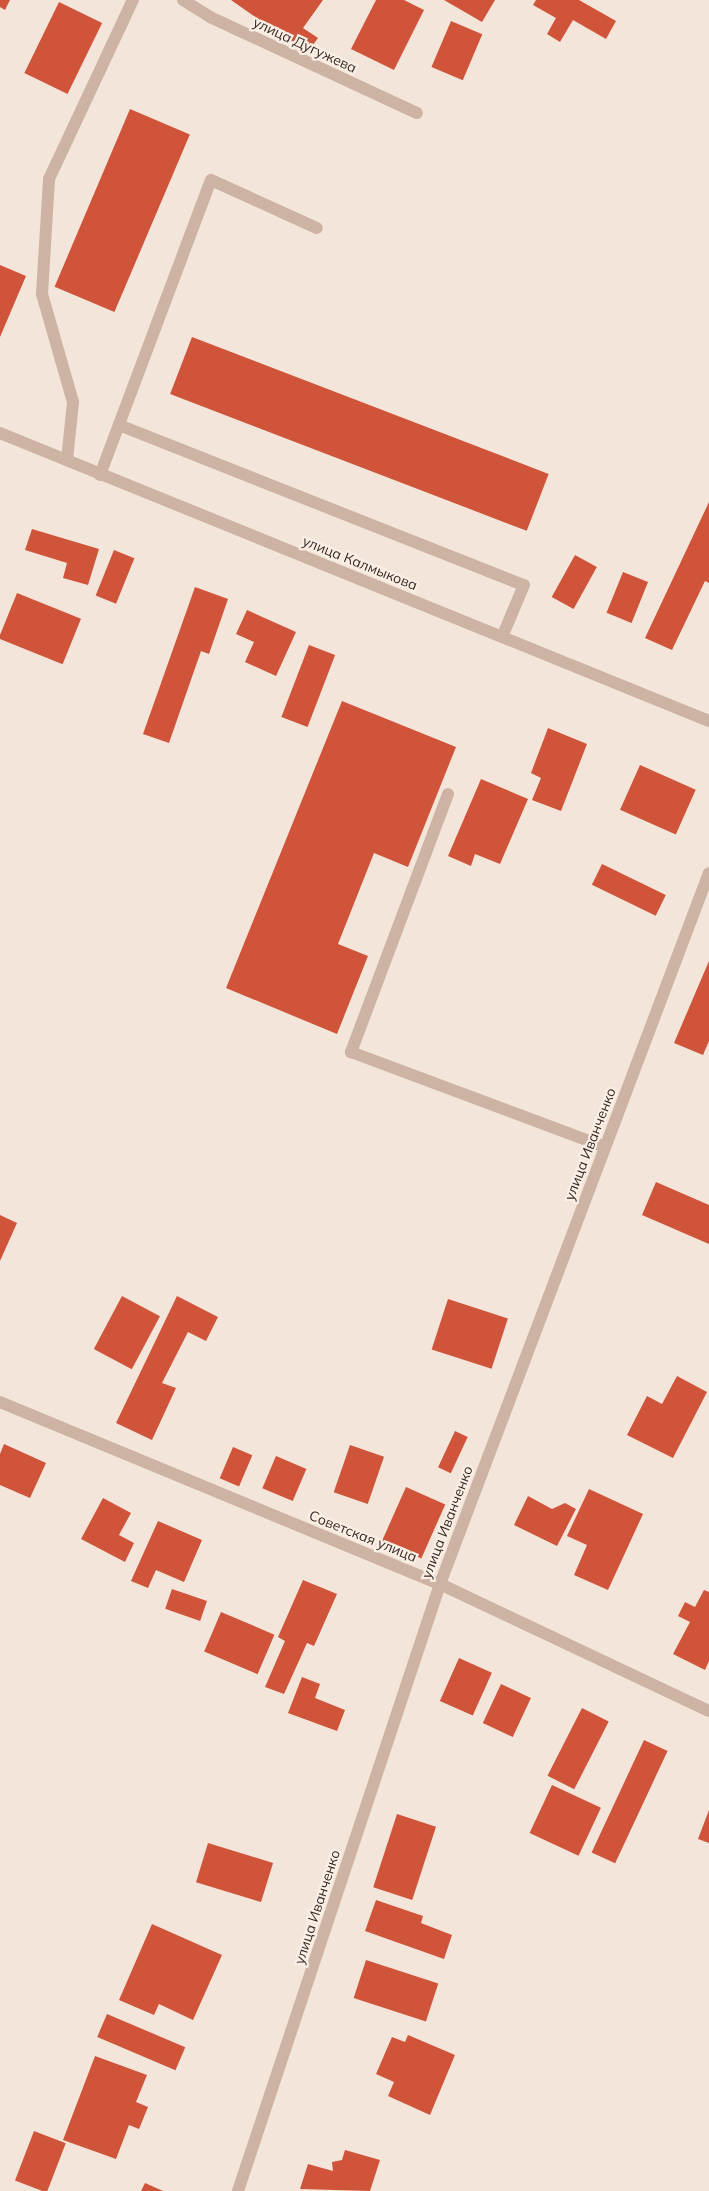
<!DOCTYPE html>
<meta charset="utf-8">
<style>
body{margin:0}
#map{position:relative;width:709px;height:2191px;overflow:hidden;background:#f3e5d9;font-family:Mulish,sans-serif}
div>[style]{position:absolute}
.building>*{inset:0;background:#d0543a;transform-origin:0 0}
.lane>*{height:12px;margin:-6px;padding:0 6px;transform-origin:6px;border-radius:6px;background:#ccb3a4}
.street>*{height:12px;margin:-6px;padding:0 6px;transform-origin:6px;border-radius:6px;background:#ccb3a4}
span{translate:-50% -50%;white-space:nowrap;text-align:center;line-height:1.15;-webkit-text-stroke:4.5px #fbefe5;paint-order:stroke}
.street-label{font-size:14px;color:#372a26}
</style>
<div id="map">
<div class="building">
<i style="clip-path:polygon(0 0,10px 0,5px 10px,0 7px)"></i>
<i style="clip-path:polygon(231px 0,323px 0,303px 28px,318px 38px,307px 53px)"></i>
<i style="clip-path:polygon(376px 0,404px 0,424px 10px,394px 70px,351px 49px)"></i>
<i style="clip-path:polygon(444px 0,495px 0,482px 22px)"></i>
<i style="clip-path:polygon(536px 0,579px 0,616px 21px,606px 39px,573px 20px,560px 42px,547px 34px,556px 18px,533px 5px)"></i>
<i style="left:59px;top:2px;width:48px;height:79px;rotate:26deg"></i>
<i style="left:451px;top:21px;width:34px;height:50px;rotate:23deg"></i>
<i style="left:130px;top:109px;width:65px;height:193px;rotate:23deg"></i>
<i style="clip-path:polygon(0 265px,26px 276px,0 337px)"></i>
<i style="left:192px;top:337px;width:382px;height:61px;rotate:21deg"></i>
<i style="clip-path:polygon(709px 502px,709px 583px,705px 581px,672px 650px,645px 638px)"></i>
<i style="clip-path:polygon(32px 529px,99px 549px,88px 585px,63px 578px,67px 563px,25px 550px)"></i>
<i style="left:114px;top:550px;width:22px;height:49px;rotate:22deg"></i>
<i style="left:575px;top:555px;width:25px;height:48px;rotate:29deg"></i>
<i style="left:623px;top:572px;width:27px;height:44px;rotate:22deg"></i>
<i style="clip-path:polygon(195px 587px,228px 599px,209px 654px,201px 651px,169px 743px,143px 734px)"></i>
<i style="left:17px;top:593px;width:69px;height:49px;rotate:22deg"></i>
<i style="clip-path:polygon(247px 610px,296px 632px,276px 676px,245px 662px,254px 642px,236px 634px)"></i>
<i style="left:309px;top:645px;width:28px;height:77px;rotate:21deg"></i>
<i style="clip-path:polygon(342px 701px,456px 747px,408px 867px,374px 853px,338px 944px,368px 956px,337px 1034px,226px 988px)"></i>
<i style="clip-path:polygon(548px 728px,587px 744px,561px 811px,532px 800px,541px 778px,531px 773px)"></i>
<i style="left:640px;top:765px;width:61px;height:49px;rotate:24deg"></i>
<i style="clip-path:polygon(481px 779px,528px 799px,500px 864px,475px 854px,471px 866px,448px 856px)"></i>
<i style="left:602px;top:864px;width:71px;height:23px;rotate:26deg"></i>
<i style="clip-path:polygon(709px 961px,709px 1041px,703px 1055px,674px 1043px)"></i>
<i style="clip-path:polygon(656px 1182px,709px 1205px,709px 1244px,642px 1215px)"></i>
<i style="clip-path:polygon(0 1215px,17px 1223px,0 1261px)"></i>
<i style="left:122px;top:1296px;width:43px;height:60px;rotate:28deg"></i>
<i style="clip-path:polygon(177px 1296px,218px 1317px,206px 1341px,188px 1332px,162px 1383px,176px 1388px,152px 1440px,116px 1423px)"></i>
<i style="left:448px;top:1299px;width:63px;height:53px;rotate:18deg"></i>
<i style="clip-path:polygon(677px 1376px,707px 1392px,673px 1458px,627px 1435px,647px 1396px,662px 1404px)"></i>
<i style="left:455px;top:1431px;width:14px;height:40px;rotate:25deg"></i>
<i style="clip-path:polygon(4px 1444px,46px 1463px,30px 1498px,0 1485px,0 1454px)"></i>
<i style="left:350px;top:1445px;width:36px;height:50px;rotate:19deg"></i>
<i style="left:233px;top:1447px;width:21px;height:34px;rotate:23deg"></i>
<i style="left:276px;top:1456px;width:33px;height:35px;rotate:23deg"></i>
<i style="left:406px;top:1487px;width:43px;height:59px;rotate:24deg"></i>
<i style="clip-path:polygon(589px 1489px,643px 1514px,608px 1590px,574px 1575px,587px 1545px,567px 1536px)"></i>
<i style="clip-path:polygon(528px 1496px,552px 1509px,565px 1503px,576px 1509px,557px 1546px,514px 1525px)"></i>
<i style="clip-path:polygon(103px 1498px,131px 1513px,119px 1535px,134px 1543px,125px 1562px,81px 1539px)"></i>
<i style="clip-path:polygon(158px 1521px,202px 1540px,184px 1582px,156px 1570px,148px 1588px,131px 1581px)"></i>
<i style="clip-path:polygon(303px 1580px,337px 1594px,314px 1646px,307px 1643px,284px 1694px,265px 1687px,285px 1641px,278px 1637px)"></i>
<i style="left:172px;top:1589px;width:37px;height:21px;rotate:19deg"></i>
<i style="clip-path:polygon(704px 1590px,709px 1592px,709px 1661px,705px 1670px,673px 1654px,690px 1622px,678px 1616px,685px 1602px,695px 1607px)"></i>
<i style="left:221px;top:1612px;width:58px;height:43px;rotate:23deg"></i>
<i style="left:459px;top:1658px;width:36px;height:47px;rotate:24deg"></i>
<i style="clip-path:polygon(302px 1677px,320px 1684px,315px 1698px,345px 1710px,337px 1731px,288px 1713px)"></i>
<i style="left:501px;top:1684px;width:33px;height:43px;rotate:25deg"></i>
<i style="left:582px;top:1708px;width:30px;height:76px;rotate:27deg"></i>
<i style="left:644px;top:1740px;width:26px;height:124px;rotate:25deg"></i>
<i style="left:552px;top:1785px;width:54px;height:53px;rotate:25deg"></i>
<i style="clip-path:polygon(709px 1810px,709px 1843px,698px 1839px)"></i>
<i style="left:397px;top:1814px;width:41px;height:77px;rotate:18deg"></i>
<i style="left:208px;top:1843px;width:68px;height:41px;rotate:17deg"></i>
<i style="clip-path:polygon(376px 1900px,423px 1916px,421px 1923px,452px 1935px,444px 1959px,365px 1931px)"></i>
<i style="clip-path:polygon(152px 1924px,222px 1955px,193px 2020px,159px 2004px,154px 2015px,119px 2000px)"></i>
<i style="left:366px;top:1960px;width:76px;height:40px;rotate:18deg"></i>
<i style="left:107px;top:2014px;width:85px;height:25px;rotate:23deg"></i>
<i style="clip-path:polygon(408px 2035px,455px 2055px,430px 2115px,388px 2096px,394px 2082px,376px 2074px,392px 2037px,405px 2042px)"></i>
<i style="clip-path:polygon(95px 2056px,147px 2075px,136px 2102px,148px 2107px,139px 2129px,129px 2125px,116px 2159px,63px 2140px)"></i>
<i style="left:34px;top:2131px;width:34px;height:53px;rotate:21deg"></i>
<i style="clip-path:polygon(345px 2150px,380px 2160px,370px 2191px,300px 2189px,308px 2164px,333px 2171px,332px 2162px,342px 2160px)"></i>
<i style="clip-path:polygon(145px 2183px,163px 2191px,141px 2191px)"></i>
</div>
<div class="lane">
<i style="left:119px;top:425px;width:435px;rotate:21.6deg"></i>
<i style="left:524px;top:585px;width:56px;rotate:112.9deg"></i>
<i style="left:67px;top:460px;width:58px;rotate:-84.1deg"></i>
<i style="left:73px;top:402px;width:112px;rotate:-106deg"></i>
<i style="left:42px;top:294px;width:115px;rotate:-86.5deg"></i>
<i style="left:49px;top:179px;width:198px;rotate:-64.9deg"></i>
<i style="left:100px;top:475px;width:315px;rotate:-69.4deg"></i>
<i style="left:211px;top:180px;width:116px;rotate:24.4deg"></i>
<i style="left:448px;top:794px;width:276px;rotate:110.6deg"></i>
<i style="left:351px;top:1052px;width:271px;rotate:20.5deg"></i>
</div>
<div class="street">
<i style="left:183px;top:0;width:32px;rotate:32deg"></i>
<i style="left:210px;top:17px;width:228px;rotate:24.9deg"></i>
<i style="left:0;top:433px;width:765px;rotate:22.11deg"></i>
<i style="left:0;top:1402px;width:476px;rotate:22.5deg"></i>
<i style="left:440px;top:1584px;width:297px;rotate:25.3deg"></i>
<i style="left:238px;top:2191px;width:640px;rotate:-71.59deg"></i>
<i style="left:440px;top:1584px;width:760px;rotate:-69.28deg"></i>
</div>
<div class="street-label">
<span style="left:305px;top:45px;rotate:25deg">улица Дугужева</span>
<span style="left:360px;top:563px;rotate:22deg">улица Калмыкова</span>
<span style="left:590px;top:1144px;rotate:-69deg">улица Иванченко</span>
<span style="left:447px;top:1522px;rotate:-69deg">улица Иванченко</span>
<span style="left:363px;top:1536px;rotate:22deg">Советская улица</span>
<span style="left:317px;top:1907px;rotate:-72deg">улица Иванченко</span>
</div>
</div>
